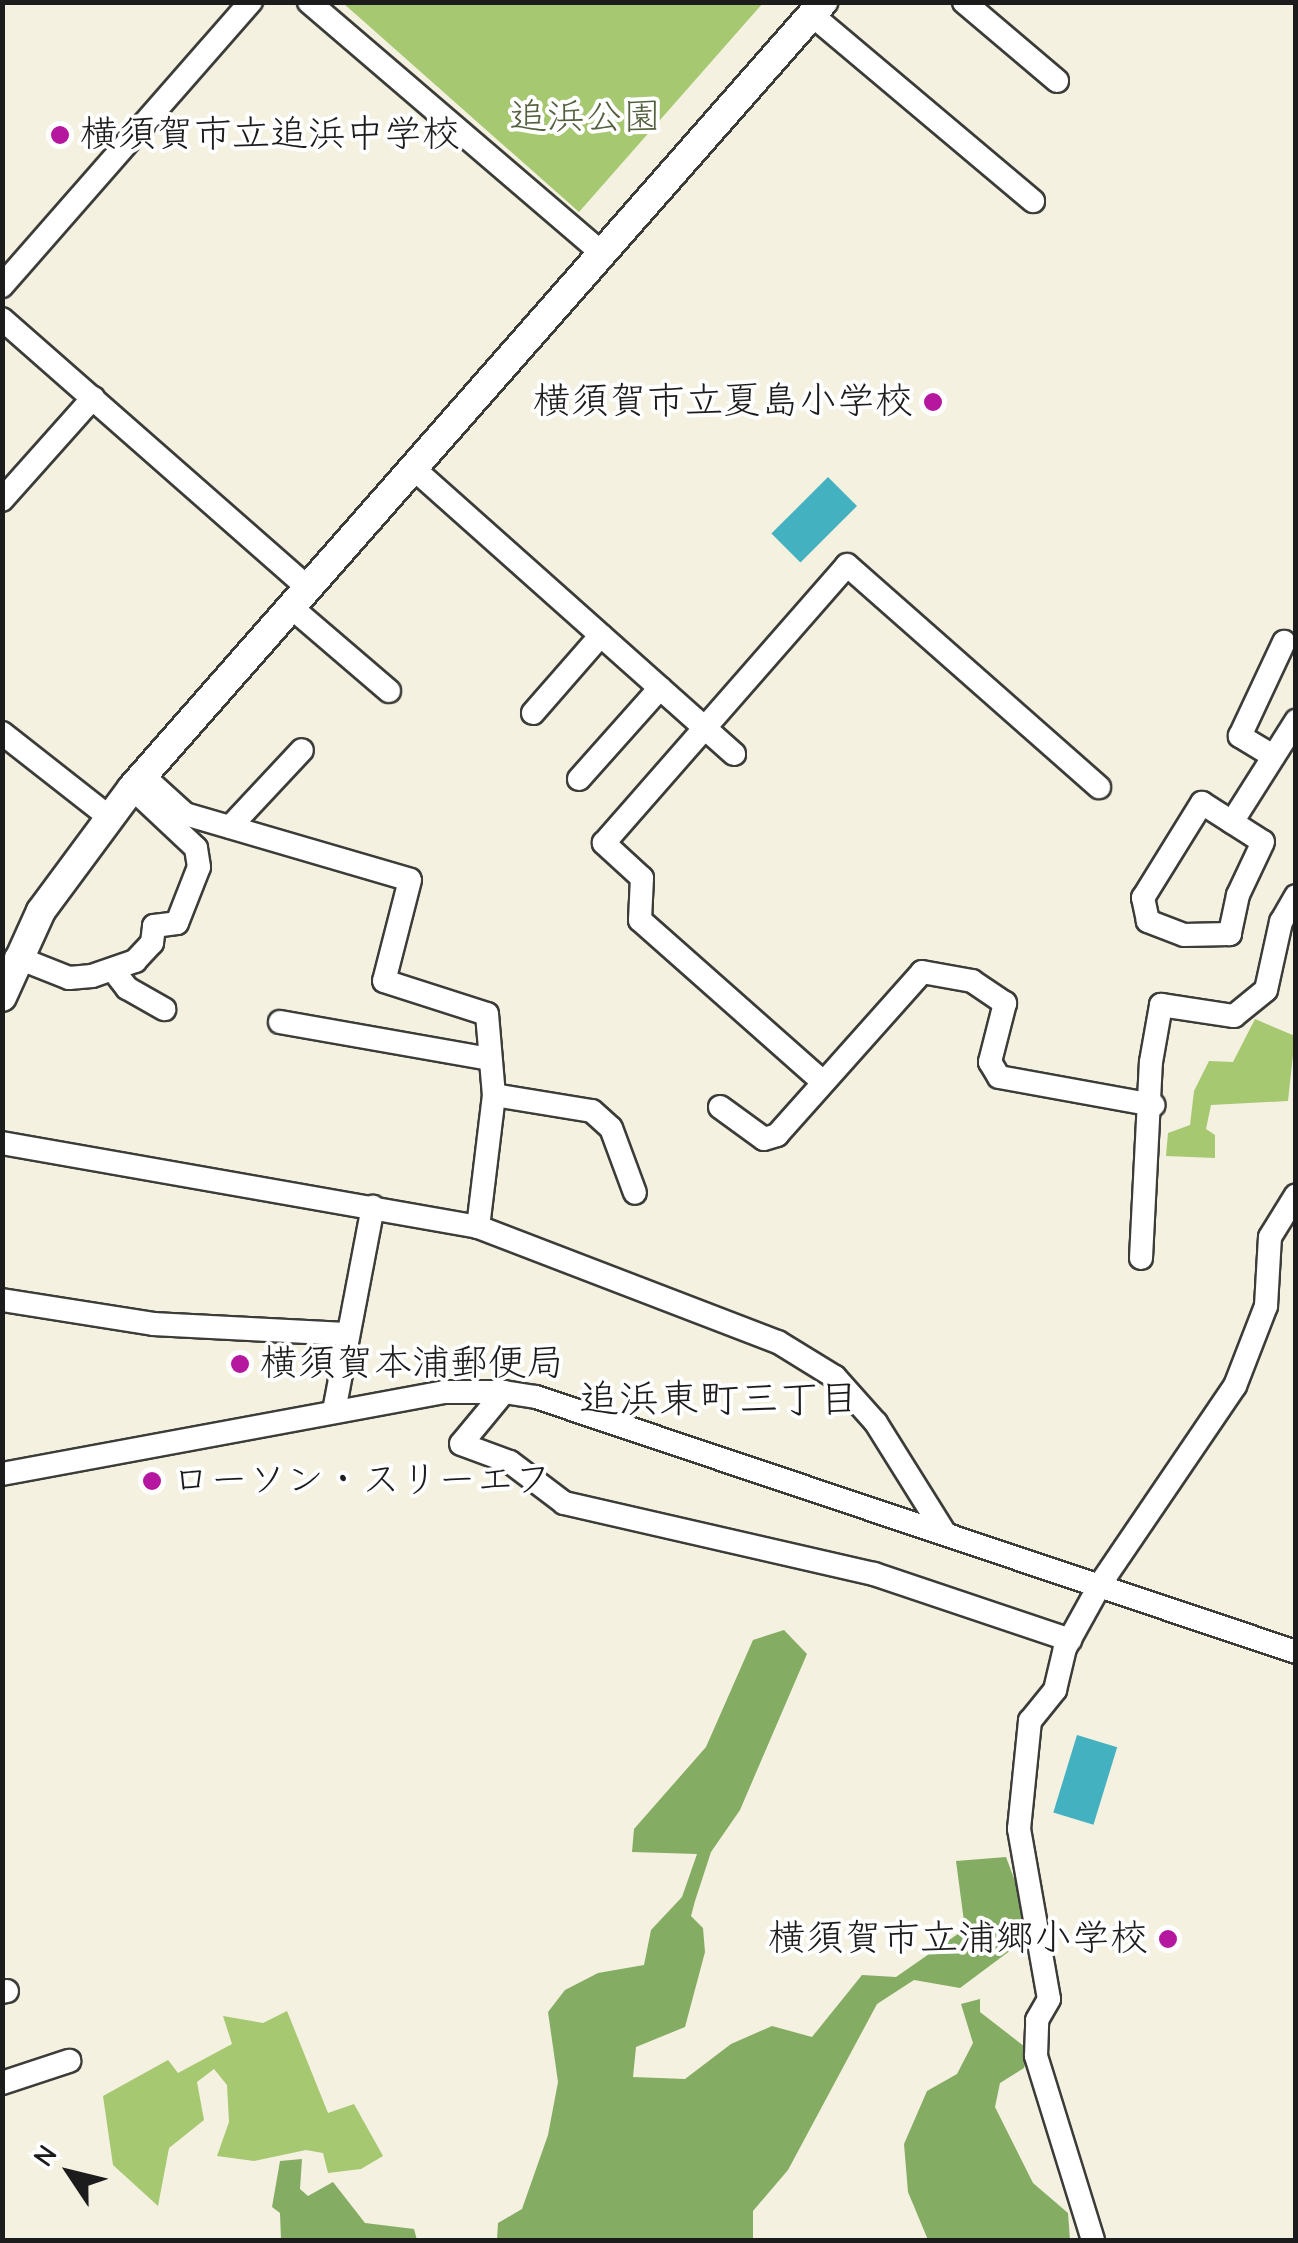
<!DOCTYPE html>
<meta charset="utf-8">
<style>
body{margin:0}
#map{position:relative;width:1298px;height:2243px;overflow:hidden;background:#f4f1e0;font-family:"Comic Neue","Klee One",sans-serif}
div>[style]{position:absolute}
.green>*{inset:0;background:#a5c871}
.forest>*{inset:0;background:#84ac63}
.water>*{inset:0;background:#43b1bf;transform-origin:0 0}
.roads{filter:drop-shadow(2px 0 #3c3c39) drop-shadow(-2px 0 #3c3c39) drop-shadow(0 2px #3c3c39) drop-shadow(0 -2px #3c3c39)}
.minor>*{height:22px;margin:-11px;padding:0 11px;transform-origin:11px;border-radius:11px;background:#fff}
.tertiary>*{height:28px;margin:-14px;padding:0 14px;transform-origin:14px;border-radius:14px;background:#fff}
.dots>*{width:28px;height:28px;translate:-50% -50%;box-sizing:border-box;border:5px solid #fff;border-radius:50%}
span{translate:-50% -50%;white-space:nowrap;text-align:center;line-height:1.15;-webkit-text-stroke:8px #fff;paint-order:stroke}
.park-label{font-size:38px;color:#53613e}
.poi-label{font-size:38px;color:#1c1c1c}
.left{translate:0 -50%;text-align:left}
.right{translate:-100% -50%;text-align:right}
.neighbourhood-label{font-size:40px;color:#1c1c1c}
.frame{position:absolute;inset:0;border:5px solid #1c1c1c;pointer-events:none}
.north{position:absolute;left:20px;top:2123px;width:100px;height:100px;-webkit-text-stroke:8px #fff;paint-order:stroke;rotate:305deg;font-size:28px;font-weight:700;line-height:40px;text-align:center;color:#1c1c1c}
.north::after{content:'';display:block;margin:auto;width:35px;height:45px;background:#1c1c1c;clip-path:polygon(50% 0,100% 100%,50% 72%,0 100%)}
</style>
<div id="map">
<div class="green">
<i style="clip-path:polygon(343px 3px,763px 3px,579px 212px)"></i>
<i style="clip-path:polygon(1255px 1019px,1295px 1036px,1288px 1101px,1211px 1105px,1206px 1129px,1215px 1135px,1215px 1158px,1166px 1156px,1168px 1133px,1190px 1125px,1194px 1091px,1209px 1061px,1233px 1062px)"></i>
<i style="clip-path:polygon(287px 2011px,328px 2113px,354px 2104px,383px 2156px,361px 2169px,328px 2173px,323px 2153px,306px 2150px,254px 2161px,217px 2156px,229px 2122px,227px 2085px,214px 2069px,197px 2082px,204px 2120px,169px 2148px,158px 2206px,113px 2165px,103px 2096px,168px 2060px,178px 2073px,232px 2044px,223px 2016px,263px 2023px)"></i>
</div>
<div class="forest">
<i style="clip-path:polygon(784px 1630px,807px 1654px,740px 1810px,711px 1852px,695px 1901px,691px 1916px,703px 1928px,705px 1952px,685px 2027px,636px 2047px,633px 2077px,685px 2079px,731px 2044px,772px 2026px,812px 2037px,862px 1975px,896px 1977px,965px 1929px,956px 1861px,1006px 1857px,1022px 1900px,1023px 1941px,960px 1988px,914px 1980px,877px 2004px,788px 2170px,753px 2211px,753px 2240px,497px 2240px,498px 2223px,522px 2209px,548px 2135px,558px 2082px,548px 2012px,565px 1990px,598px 1973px,644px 1965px,651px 1930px,682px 1897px,697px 1854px,632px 1852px,634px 1829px,706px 1747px,753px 1640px)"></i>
<i style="clip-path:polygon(980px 1999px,980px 2012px,1029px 2050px,1024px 2068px,1000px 2083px,995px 2107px,1033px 2183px,1068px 2213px,1070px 2240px,928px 2240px,908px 2192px,904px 2144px,927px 2091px,957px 2074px,973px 2043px,961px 2004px)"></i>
<i style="clip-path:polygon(302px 2159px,300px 2189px,308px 2196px,333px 2182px,365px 2223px,414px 2229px,417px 2240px,281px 2240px,280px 2213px,272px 2207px,280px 2161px)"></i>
</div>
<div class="water">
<i style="left:828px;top:477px;width:41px;height:80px;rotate:45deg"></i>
<i style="left:1077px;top:1735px;width:42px;height:81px;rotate:17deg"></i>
</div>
<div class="roads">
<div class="minor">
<i style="left:309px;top:2px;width:386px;rotate:40.6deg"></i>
<i style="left:964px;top:2px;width:122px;rotate:40.3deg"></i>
<i style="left:812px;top:15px;width:289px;rotate:40.1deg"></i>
<i style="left:2px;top:286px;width:378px;rotate:-48.8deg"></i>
<i style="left:2px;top:319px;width:407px;rotate:41.3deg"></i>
<i style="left:413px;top:468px;width:430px;rotate:41.7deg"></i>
<i style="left:2px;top:500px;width:137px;rotate:-48.3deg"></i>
<i style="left:291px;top:607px;width:129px;rotate:40.6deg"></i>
<i style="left:533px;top:713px;width:103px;rotate:-48.9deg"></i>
<i style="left:2px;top:733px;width:135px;rotate:38.1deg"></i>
<i style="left:1273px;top:756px;width:39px;rotate:-149deg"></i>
<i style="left:1240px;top:736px;width:104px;rotate:-64.9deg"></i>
<i style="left:142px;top:775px;width:58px;rotate:42.2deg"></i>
<i style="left:185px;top:814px;width:234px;rotate:16.3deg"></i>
<i style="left:410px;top:880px;width:104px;rotate:104.4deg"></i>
<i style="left:384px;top:981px;width:108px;rotate:17.8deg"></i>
<i style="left:487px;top:1014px;width:81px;rotate:85.1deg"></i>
<i style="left:494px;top:1095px;width:133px;rotate:96.9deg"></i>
<i style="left:579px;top:779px;width:122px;rotate:-48.3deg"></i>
<i style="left:1202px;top:803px;width:72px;rotate:32.6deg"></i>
<i style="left:1263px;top:842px;width:59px;rotate:115.3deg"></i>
<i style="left:1238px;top:895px;width:40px;rotate:102deg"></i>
<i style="left:1230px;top:934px;width:46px;rotate:178.8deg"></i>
<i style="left:1184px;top:935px;width:39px;rotate:-159deg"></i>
<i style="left:1148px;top:921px;width:24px;rotate:-102deg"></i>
<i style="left:1143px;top:898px;width:112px;rotate:-58.2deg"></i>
<i style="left:1232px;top:822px;width:120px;rotate:-57.6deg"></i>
<i style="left:230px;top:827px;width:105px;rotate:-46.9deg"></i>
<i style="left:16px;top:957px;width:57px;rotate:21.6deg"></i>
<i style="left:69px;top:978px;width:23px;rotate:-5deg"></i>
<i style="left:92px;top:976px;width:46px;rotate:-19.2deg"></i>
<i style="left:135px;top:961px;width:25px;rotate:-47deg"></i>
<i style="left:152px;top:943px;width:17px;rotate:-83deg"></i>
<i style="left:154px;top:926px;width:23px;rotate:-7deg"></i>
<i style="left:177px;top:923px;width:60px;rotate:-68.6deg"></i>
<i style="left:199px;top:867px;width:19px;rotate:-99deg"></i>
<i style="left:196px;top:848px;width:88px;rotate:-136.8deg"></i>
<i style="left:113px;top:970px;width:23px;rotate:52deg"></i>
<i style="left:127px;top:988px;width:43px;rotate:29.6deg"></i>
<i style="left:280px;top:1022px;width:212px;rotate:10deg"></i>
<i style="left:823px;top:1082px;width:244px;rotate:-138.5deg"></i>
<i style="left:640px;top:920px;width:42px;rotate:-87.3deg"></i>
<i style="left:642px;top:878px;width:52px;rotate:-137.4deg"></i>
<i style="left:604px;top:843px;width:369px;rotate:-48.8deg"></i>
<i style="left:847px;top:565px;width:336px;rotate:41.4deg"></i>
<i style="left:494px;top:1095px;width:99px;rotate:9.3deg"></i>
<i style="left:592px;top:1111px;width:25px;rotate:42deg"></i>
<i style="left:611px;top:1128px;width:69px;rotate:69.7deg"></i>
<i style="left:720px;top:1107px;width:54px;rotate:36deg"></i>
<i style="left:764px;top:1139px;width:14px;rotate:-17deg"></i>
<i style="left:777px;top:1135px;width:218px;rotate:-48.3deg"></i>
<i style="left:922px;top:972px;width:51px;rotate:10.2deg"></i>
<i style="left:972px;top:981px;width:40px;rotate:34deg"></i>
<i style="left:1005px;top:1003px;width:61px;rotate:104.3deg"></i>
<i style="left:990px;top:1062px;width:17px;rotate:59deg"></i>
<i style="left:999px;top:1077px;width:157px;rotate:10.3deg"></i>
<i style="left:2px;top:1143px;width:483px;rotate:10deg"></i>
<i style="left:478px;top:1227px;width:321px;rotate:21deg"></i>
<i style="left:778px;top:1342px;width:67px;rotate:31.6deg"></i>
<i style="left:835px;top:1377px;width:62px;rotate:48.3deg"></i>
<i style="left:876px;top:1423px;width:128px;rotate:58deg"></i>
<i style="left:1141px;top:1258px;width:196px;rotate:-87.1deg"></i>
<i style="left:1151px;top:1062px;width:58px;rotate:-80deg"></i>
<i style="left:1161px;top:1005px;width:74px;rotate:8.6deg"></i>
<i style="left:1234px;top:1016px;width:41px;rotate:-39.1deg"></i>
<i style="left:1266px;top:990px;width:70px;rotate:-77.6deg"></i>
<i style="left:1281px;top:922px;width:30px;rotate:-60deg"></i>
<i style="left:2px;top:1300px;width:153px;rotate:9deg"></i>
<i style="left:153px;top:1324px;width:193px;rotate:3deg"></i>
<i style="left:504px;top:1392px;width:67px;rotate:129.6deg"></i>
<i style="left:461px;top:1444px;width:52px;rotate:20.2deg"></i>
<i style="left:510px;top:1462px;width:68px;rotate:37.2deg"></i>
<i style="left:564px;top:1503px;width:318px;rotate:12.9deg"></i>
<i style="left:874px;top:1574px;width:207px;rotate:18.6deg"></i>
<i style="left:334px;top:1411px;width:208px;rotate:-79.2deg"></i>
<i style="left:2px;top:1474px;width:450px;rotate:-10.5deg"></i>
<i style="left:444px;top:1392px;width:60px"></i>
<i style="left:504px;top:1392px;width:32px;rotate:9deg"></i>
<i style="left:536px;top:1397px;width:802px;rotate:18.55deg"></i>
<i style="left:2px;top:1992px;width:5px;rotate:-11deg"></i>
<i style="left:2px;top:2083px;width:71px;rotate:-18.2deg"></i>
<i style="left:1093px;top:2240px;width:193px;rotate:-107.2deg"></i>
<i style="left:1036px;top:2056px;width:36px;rotate:-88deg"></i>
<i style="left:1037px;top:2020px;width:24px;rotate:-60deg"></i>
<i style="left:1049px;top:1999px;width:173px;rotate:-100deg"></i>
<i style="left:1019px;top:1829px;width:109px;rotate:-84.2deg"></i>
<i style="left:1030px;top:1721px;width:40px;rotate:-51deg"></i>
<i style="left:1055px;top:1690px;width:43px;rotate:-76.6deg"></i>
<i style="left:1065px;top:1648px;width:74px;rotate:-61deg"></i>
<i style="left:1101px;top:1583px;width:238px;rotate:-55.8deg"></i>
<i style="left:1235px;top:1386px;width:86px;rotate:-68.8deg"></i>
<i style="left:1266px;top:1306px;width:69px;rotate:-86.7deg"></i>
<i style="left:1270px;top:1237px;width:49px;rotate:-58.2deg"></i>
</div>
<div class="tertiary">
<i style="left:2px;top:997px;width:94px;rotate:-65.6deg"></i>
<i style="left:41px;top:911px;width:153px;rotate:-53.5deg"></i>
<i style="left:132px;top:788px;width:1047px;rotate:-48.68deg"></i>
</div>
</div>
<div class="dots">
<i style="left:60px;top:135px;background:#b5179e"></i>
<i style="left:933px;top:402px;background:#b5179e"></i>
<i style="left:240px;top:1364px;background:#b5179e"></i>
<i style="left:152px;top:1481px;background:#b5179e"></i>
<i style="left:1168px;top:1939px;background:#b5179e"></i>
</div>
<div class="park-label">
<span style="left:585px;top:118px">追浜公園</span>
</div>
<div class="poi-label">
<span class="left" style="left:80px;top:135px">横須賀市立追浜中学校</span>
<span class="right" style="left:913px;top:402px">横須賀市立夏島小学校</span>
<span class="left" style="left:260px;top:1364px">横須賀本浦郵便局</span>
<span class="left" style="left:172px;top:1481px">ローソン・スリーエフ</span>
<span class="right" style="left:1148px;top:1939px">横須賀市立浦郷小学校</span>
</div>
<div class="neighbourhood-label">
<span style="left:719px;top:1399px">追浜東町三丁目</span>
</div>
<div class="frame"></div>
<div class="north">N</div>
</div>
